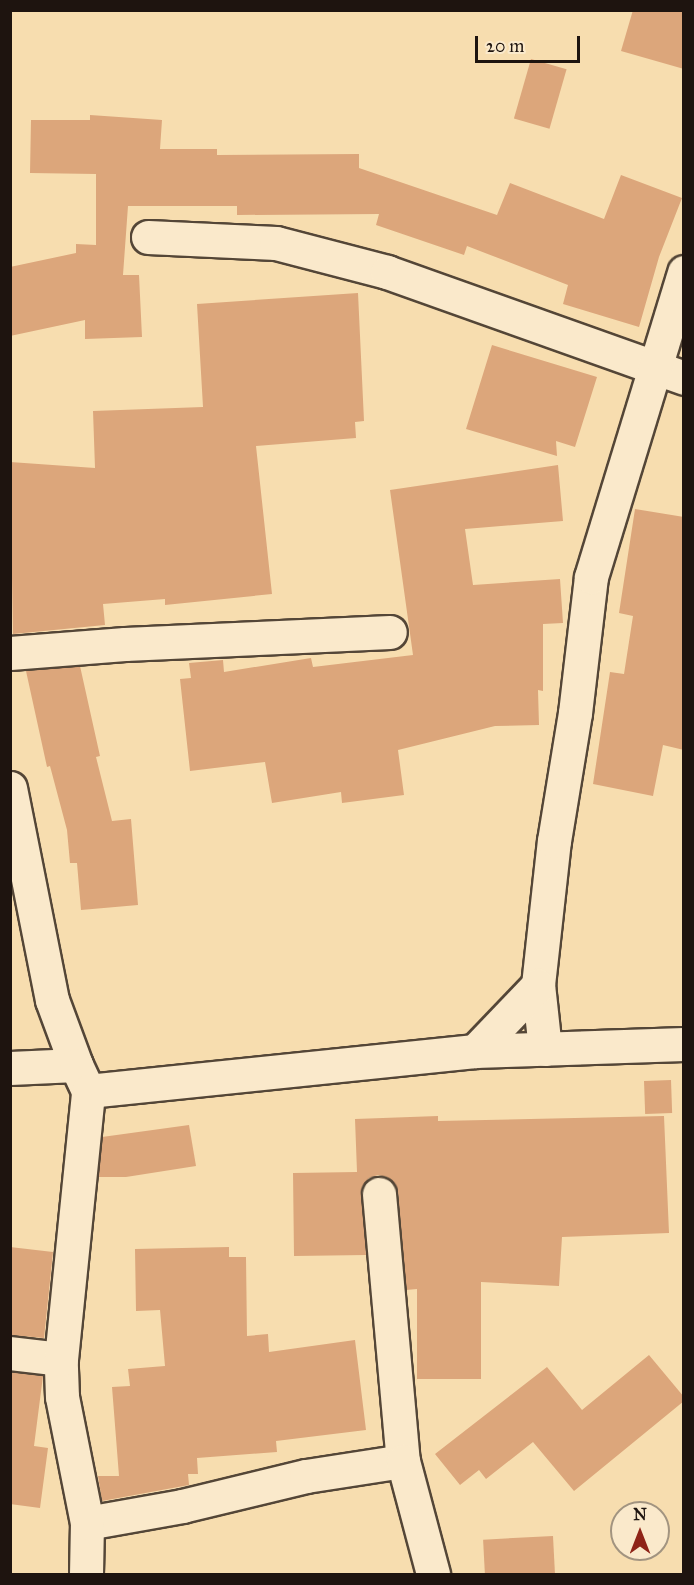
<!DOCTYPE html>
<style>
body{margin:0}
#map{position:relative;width:694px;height:1585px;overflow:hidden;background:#f7ddaf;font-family:"IM FELL Great Primer",serif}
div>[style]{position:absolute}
.building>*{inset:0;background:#dca67b;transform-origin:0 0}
.roads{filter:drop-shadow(2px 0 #544637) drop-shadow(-2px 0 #544637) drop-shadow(0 2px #544637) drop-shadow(0 -2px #544637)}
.minor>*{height:33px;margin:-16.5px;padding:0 16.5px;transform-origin:16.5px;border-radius:16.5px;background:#fae9cb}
span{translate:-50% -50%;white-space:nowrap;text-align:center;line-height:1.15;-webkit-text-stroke:4.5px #fae9cb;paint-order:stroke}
.frame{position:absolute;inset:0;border:12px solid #1e140f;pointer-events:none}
.north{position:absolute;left:610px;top:1501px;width:60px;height:60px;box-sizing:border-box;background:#fae9cb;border:2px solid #a29480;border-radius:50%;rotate:0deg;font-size:16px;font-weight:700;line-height:24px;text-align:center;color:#1e140f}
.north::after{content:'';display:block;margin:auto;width:21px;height:27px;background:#8f2418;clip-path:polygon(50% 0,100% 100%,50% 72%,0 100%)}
.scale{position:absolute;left:475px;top:36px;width:105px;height:27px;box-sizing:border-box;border:3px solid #1e140f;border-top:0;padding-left:8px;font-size:18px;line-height:21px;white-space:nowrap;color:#1e140f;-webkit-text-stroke:4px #fae9cb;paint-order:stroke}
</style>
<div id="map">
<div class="building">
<i style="clip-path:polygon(633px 10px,684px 10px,684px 69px,621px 51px)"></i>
<i style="left:531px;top:59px;width:37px;height:62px;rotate:16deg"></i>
<i style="clip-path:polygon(90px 115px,162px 120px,160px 149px,217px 149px,217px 155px,359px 154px,359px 168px,497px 215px,510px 183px,604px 219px,621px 175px,682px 198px,659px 257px,639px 327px,563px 304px,568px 285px,467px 246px,464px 255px,376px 225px,379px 214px,237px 215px,237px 206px,128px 206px,123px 275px,139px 275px,142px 337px,85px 339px,85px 320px,10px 336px,10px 267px,76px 253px,76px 244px,96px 245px,96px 174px,30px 173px,31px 120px,90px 120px)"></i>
<i style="clip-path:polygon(358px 293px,364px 421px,355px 422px,356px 438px,256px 446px,272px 594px,165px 605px,165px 599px,103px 604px,105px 625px,13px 634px,10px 462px,95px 468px,93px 411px,203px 407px,197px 304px)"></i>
<i style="clip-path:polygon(492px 345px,597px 377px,575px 447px,556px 441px,557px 456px,466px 429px)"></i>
<i style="clip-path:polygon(558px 465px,563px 521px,465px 529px,473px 585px,560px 579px,563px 623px,543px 624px,543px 691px,538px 690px,539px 725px,495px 726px,398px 750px,404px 795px,342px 803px,341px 792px,272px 803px,265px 762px,190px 771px,180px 679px,191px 678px,189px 663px,223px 660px,224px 672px,311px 658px,313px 667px,413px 655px,390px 490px)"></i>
<i style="clip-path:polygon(635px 509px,684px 517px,684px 750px,663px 745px,653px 796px,593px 784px,610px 672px,624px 674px,633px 616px,619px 613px)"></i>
<i style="clip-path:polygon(80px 666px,100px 756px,96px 757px,112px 821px,131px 819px,138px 905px,81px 910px,77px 863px,70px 863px,67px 830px,50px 766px,47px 767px,26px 671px)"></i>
<i style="left:671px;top:1080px;width:33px;height:27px;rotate:88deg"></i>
<i style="clip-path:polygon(438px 1116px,438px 1121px,664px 1116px,669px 1233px,562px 1237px,559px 1286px,481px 1282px,481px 1379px,417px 1379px,417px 1289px,406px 1290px,398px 1192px,395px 1184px,387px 1177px,378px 1175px,369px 1178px,362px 1187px,366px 1255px,294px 1256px,293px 1173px,357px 1172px,355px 1119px)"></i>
<i style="clip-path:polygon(189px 1125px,196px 1166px,126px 1177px,98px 1177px,102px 1137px)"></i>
<i style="clip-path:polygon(10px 1247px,53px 1252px,44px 1338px,10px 1335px)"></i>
<i style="clip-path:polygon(229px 1247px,229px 1257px,246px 1257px,247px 1336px,268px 1334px,269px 1352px,355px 1340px,366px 1430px,276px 1441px,277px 1452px,197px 1458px,198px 1474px,188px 1474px,189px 1485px,102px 1501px,98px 1476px,119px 1476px,112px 1387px,130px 1386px,128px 1369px,165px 1366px,160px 1310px,136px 1311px,135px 1249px)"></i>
<i style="clip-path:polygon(649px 1355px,684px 1397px,684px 1401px,574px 1491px,533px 1442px,486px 1479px,479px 1470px,460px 1485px,435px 1454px,547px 1367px,582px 1410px)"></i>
<i style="clip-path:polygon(10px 1372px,43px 1376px,34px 1446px,48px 1448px,40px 1508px,10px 1504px)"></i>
<i style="left:553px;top:1536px;width:39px;height:70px;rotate:87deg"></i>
</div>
<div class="roads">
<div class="minor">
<i style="left:148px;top:237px;width:128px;rotate:2.7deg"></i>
<i style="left:276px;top:243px;width:115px;rotate:14.6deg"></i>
<i style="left:387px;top:272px;width:315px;rotate:19.6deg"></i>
<i style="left:10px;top:653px;width:115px;rotate:-4.5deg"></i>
<i style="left:125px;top:644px;width:265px;rotate:-2.6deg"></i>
<i style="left:10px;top:788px;width:216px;rotate:78.8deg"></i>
<i style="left:52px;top:1000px;width:69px;rotate:69.7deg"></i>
<i style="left:545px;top:1049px;width:64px;rotate:-96.2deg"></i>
<i style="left:538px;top:985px;width:145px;rotate:-83.7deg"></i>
<i style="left:554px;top:841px;width:130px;rotate:-80.7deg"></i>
<i style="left:575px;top:713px;width:137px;rotate:-83.3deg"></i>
<i style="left:591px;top:577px;width:319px;rotate:-73deg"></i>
<i style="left:475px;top:1051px;width:91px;rotate:-46.3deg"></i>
<i style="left:10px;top:1068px;width:66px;rotate:-2.6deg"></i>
<i style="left:76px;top:1065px;width:29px;rotate:65deg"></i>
<i style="left:88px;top:1091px;width:389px;rotate:-5.9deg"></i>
<i style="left:475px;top:1051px;width:209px;rotate:-1.9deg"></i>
<i style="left:379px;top:1194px;width:268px;rotate:84.9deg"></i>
<i style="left:10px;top:1353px;width:51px;rotate:6.7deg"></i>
<i style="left:87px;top:1523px;width:97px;rotate:-10.1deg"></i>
<i style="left:182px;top:1506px;width:128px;rotate:-13.6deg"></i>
<i style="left:306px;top:1476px;width:98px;rotate:-8.8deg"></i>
<i style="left:403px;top:1461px;width:117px;rotate:75.1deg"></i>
<i style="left:86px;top:1574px;width:51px;rotate:-88.9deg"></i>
<i style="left:87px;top:1523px;width:128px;rotate:-101.2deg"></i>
<i style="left:62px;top:1397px;width:38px;rotate:-92deg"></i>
<i style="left:61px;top:1359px;width:269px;rotate:-84.2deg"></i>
</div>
</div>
<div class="frame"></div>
<div class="north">N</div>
<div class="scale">20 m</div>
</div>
